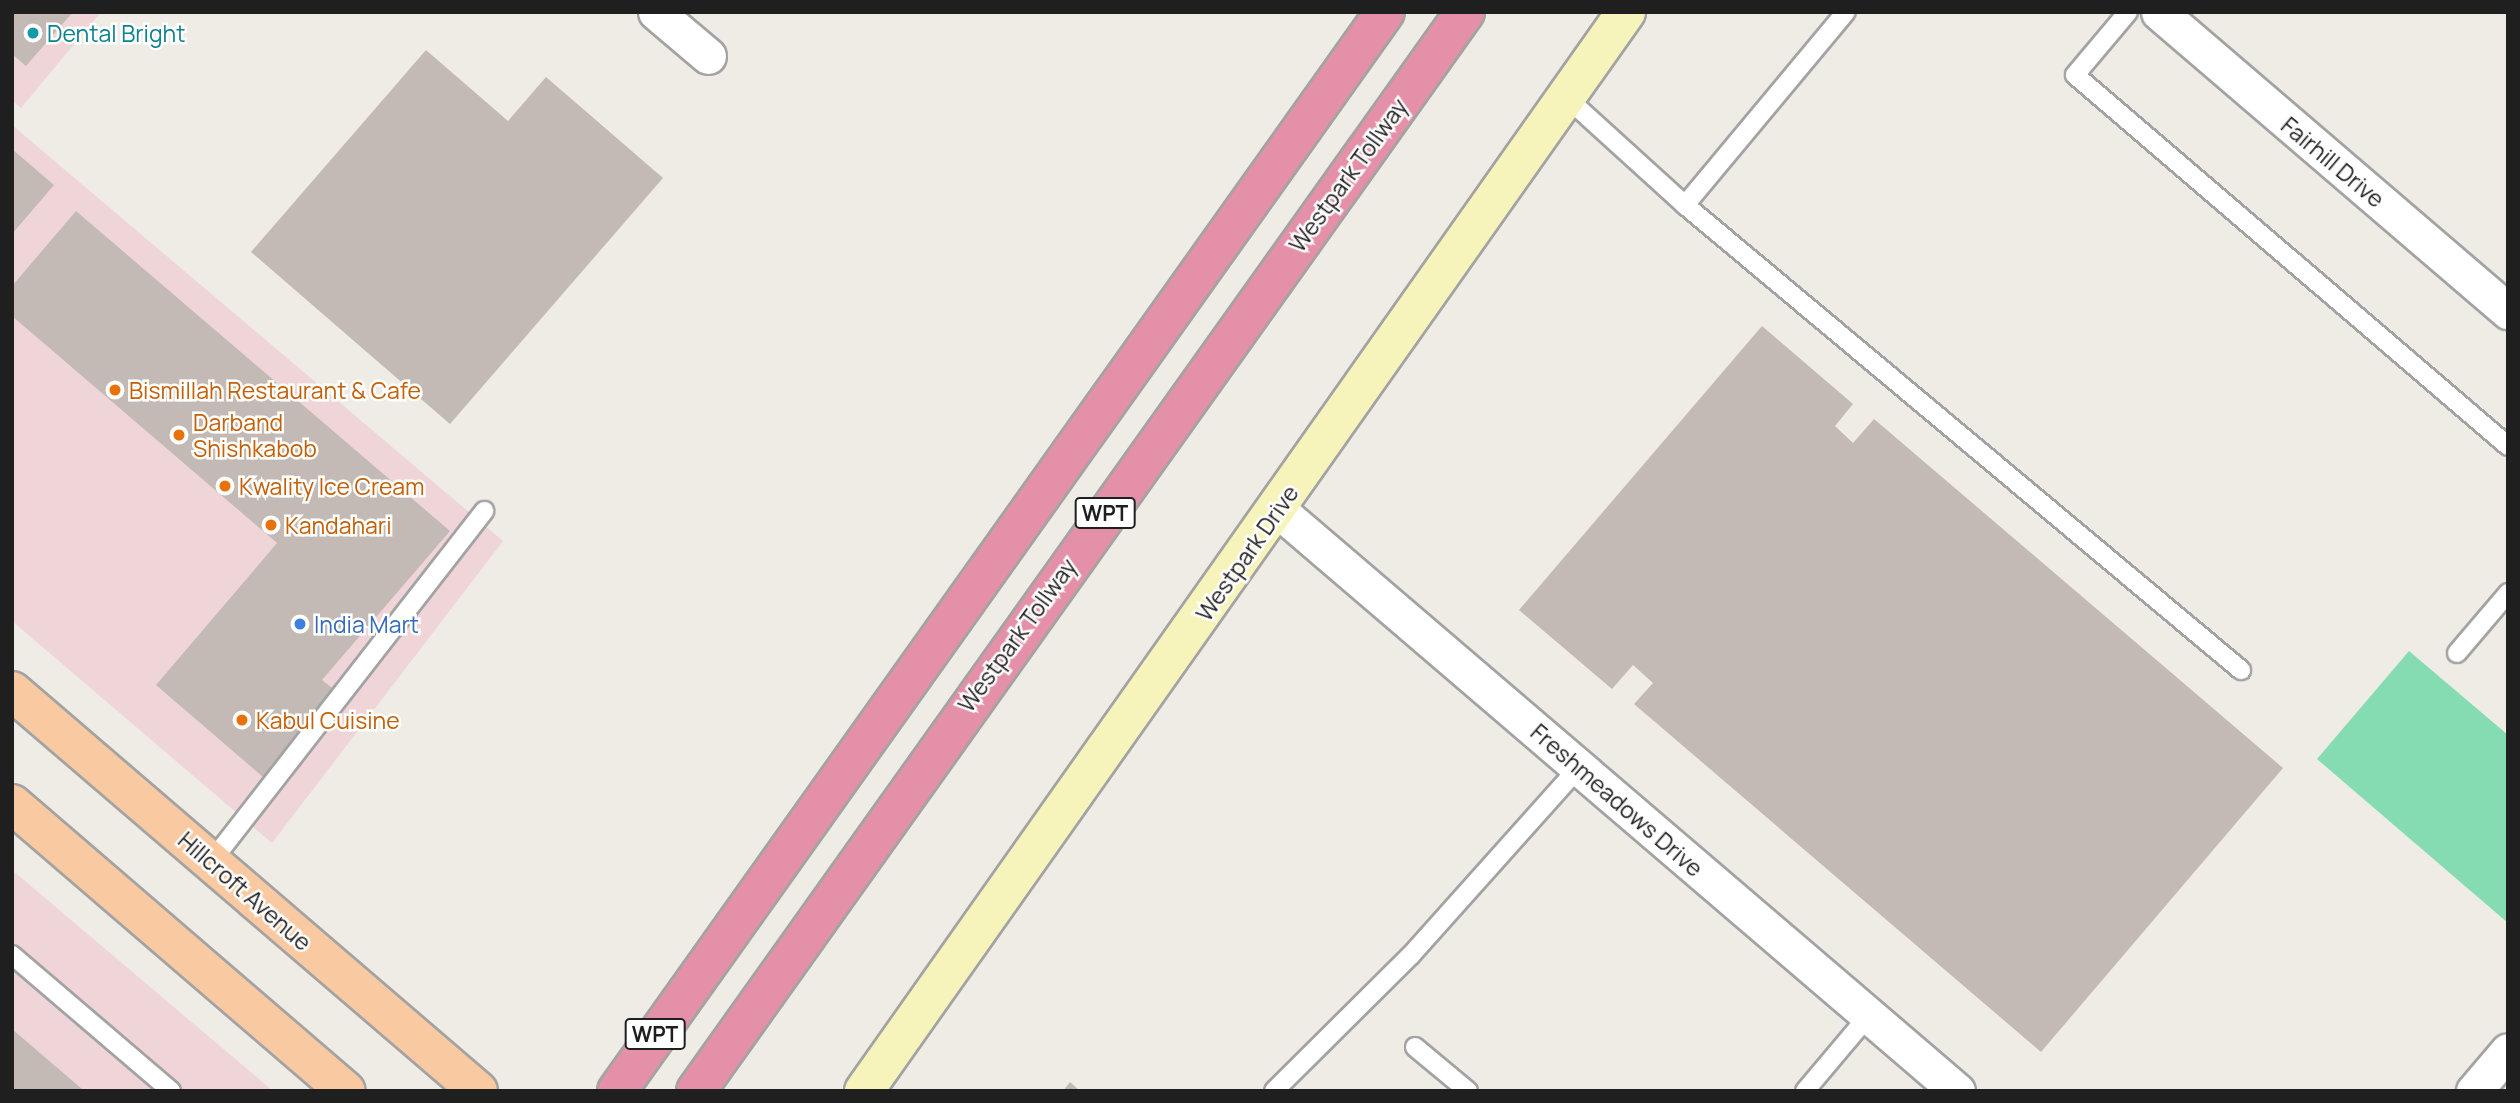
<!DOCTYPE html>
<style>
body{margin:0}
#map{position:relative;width:2520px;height:1103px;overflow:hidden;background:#efebe5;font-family:Manrope,sans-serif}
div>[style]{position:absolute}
.commercial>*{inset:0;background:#efd5d7}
.pitch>*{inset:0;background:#86dcb2}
.building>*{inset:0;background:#c4bab5}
.roads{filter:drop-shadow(2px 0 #a3a3a3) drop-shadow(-2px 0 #a3a3a3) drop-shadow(0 2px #a3a3a3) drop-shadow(0 -2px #a3a3a3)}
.service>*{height:18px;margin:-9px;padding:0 9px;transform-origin:9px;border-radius:9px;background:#fff}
.minor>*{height:35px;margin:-17.5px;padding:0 17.5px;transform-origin:17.5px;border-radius:17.5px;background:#fff}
.secondary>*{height:38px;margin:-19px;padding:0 19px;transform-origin:19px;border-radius:19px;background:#f7f4bb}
.primary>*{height:38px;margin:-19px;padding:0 19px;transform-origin:19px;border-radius:19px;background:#f9caa1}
.motorway>*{height:38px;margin:-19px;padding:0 19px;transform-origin:19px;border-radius:19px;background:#e490a8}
.dots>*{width:19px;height:19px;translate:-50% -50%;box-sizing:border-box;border:4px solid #fff;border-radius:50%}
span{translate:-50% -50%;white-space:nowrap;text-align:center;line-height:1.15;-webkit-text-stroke:5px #fff;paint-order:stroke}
.shield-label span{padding:2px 5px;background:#fff;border:2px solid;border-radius:5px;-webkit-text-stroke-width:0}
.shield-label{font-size:21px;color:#1f1f1f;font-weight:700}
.culture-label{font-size:23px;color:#0d838f}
.left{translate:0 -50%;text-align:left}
.street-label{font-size:23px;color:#1f1f1f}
.food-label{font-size:23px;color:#c56008}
.shop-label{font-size:23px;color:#366cbe}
.frame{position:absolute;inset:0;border:14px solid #1f1f1f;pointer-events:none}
</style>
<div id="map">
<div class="commercial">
<i style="clip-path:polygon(12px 12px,101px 12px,21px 108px,12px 101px)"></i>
<i style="clip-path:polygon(12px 125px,503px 541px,272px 843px,12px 621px)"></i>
<i style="clip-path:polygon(12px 870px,273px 1091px,12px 1091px)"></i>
</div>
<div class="pitch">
<i style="clip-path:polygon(2409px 651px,2508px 735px,2508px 923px,2317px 759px)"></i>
</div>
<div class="building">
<i style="clip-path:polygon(12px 12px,73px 12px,26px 66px,12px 54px)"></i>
<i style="clip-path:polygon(426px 50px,508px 121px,546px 77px,663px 178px,450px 424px,251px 252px)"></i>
<i style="clip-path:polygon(12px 149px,54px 185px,12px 234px)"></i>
<i style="clip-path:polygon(76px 211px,450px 531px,322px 680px,336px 691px,263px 777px,156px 685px,277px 543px,12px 316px,12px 286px)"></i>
<i style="clip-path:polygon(1762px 326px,1853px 404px,1835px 426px,1853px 443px,1874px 419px,2283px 768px,2041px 1052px,1634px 704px,1653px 683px,1633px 665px,1612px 689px,1519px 610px)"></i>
<i style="clip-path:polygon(12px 1029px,82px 1089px,80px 1091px,12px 1091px)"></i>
<i style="clip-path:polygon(1070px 1082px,1080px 1091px,1063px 1091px)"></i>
</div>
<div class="roads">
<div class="service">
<i style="left:2128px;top:12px;width:82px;rotate:130.1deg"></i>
<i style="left:2075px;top:75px;width:570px;rotate:40.59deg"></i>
<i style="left:1567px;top:98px;width:159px;rotate:42.2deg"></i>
<i style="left:1685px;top:205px;width:725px;rotate:39.91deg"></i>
<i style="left:1685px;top:205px;width:251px;rotate:-50.2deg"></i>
<i style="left:2457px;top:653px;width:79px;rotate:-49.6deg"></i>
<i style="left:211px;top:862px;width:445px;rotate:-52.1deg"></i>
<i style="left:12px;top:955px;width:209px;rotate:40.5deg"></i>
<i style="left:1415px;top:1047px;width:69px;rotate:39.7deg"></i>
<i style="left:1274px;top:1091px;width:193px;rotate:-44.8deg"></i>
<i style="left:1411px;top:955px;width:252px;rotate:-48.2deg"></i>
<i style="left:1805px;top:1091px;width:99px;rotate:-49.9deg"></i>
</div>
<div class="minor">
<i style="left:656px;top:12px;width:68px;rotate:40.2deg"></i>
<i style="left:2159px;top:12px;width:460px;rotate:40.6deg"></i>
<i style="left:1277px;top:509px;width:895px;rotate:40.56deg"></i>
<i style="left:2474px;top:1091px;width:52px;rotate:-49.6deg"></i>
</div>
<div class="secondary">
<i style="left:864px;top:1091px;width:1321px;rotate:-54.77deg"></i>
</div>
<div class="primary">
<i style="left:12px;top:691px;width:614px;rotate:40.64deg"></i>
<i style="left:12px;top:804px;width:440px;rotate:40.7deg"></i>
</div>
<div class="motorway">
<i style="left:617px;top:1091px;width:1324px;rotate:-54.56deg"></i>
<i style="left:696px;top:1091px;width:1325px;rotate:-54.52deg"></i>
</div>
</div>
<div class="dots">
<i style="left:33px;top:33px;background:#0f9aa8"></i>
<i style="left:115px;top:390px;background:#e8710a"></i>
<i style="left:179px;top:435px;background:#e8710a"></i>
<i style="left:225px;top:486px;background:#e8710a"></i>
<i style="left:271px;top:525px;background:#e8710a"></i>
<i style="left:300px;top:624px;background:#3f7fe0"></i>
<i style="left:242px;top:720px;background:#e8710a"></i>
</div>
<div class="shield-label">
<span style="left:1105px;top:513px">WPT</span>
<span style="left:655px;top:1034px">WPT</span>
</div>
<div class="culture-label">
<span class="left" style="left:47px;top:33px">Dental Bright</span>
</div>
<div class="street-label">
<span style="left:2333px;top:162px;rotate:40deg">Fairhill Drive</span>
<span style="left:1348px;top:175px;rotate:-54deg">Westpark Tollway</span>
<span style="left:1247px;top:553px;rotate:-55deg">Westpark Drive</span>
<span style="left:1017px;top:635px;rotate:-54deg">Westpark Tollway</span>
<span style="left:1617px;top:800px;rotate:41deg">Freshmeadows Drive</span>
<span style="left:245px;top:891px;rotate:41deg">Hillcroft Avenue</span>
</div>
<div class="food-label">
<span class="left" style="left:129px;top:390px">Bismillah Restaurant &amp; Cafe</span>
<span class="left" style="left:193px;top:435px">Darband<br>Shishkabob</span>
<span class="left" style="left:239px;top:486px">Kwality Ice Cream</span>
<span class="left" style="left:285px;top:525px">Kandahari</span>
<span class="left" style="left:256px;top:720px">Kabul Cuisine</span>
</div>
<div class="shop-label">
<span class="left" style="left:314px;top:624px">India Mart</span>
</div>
<div class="frame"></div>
</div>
